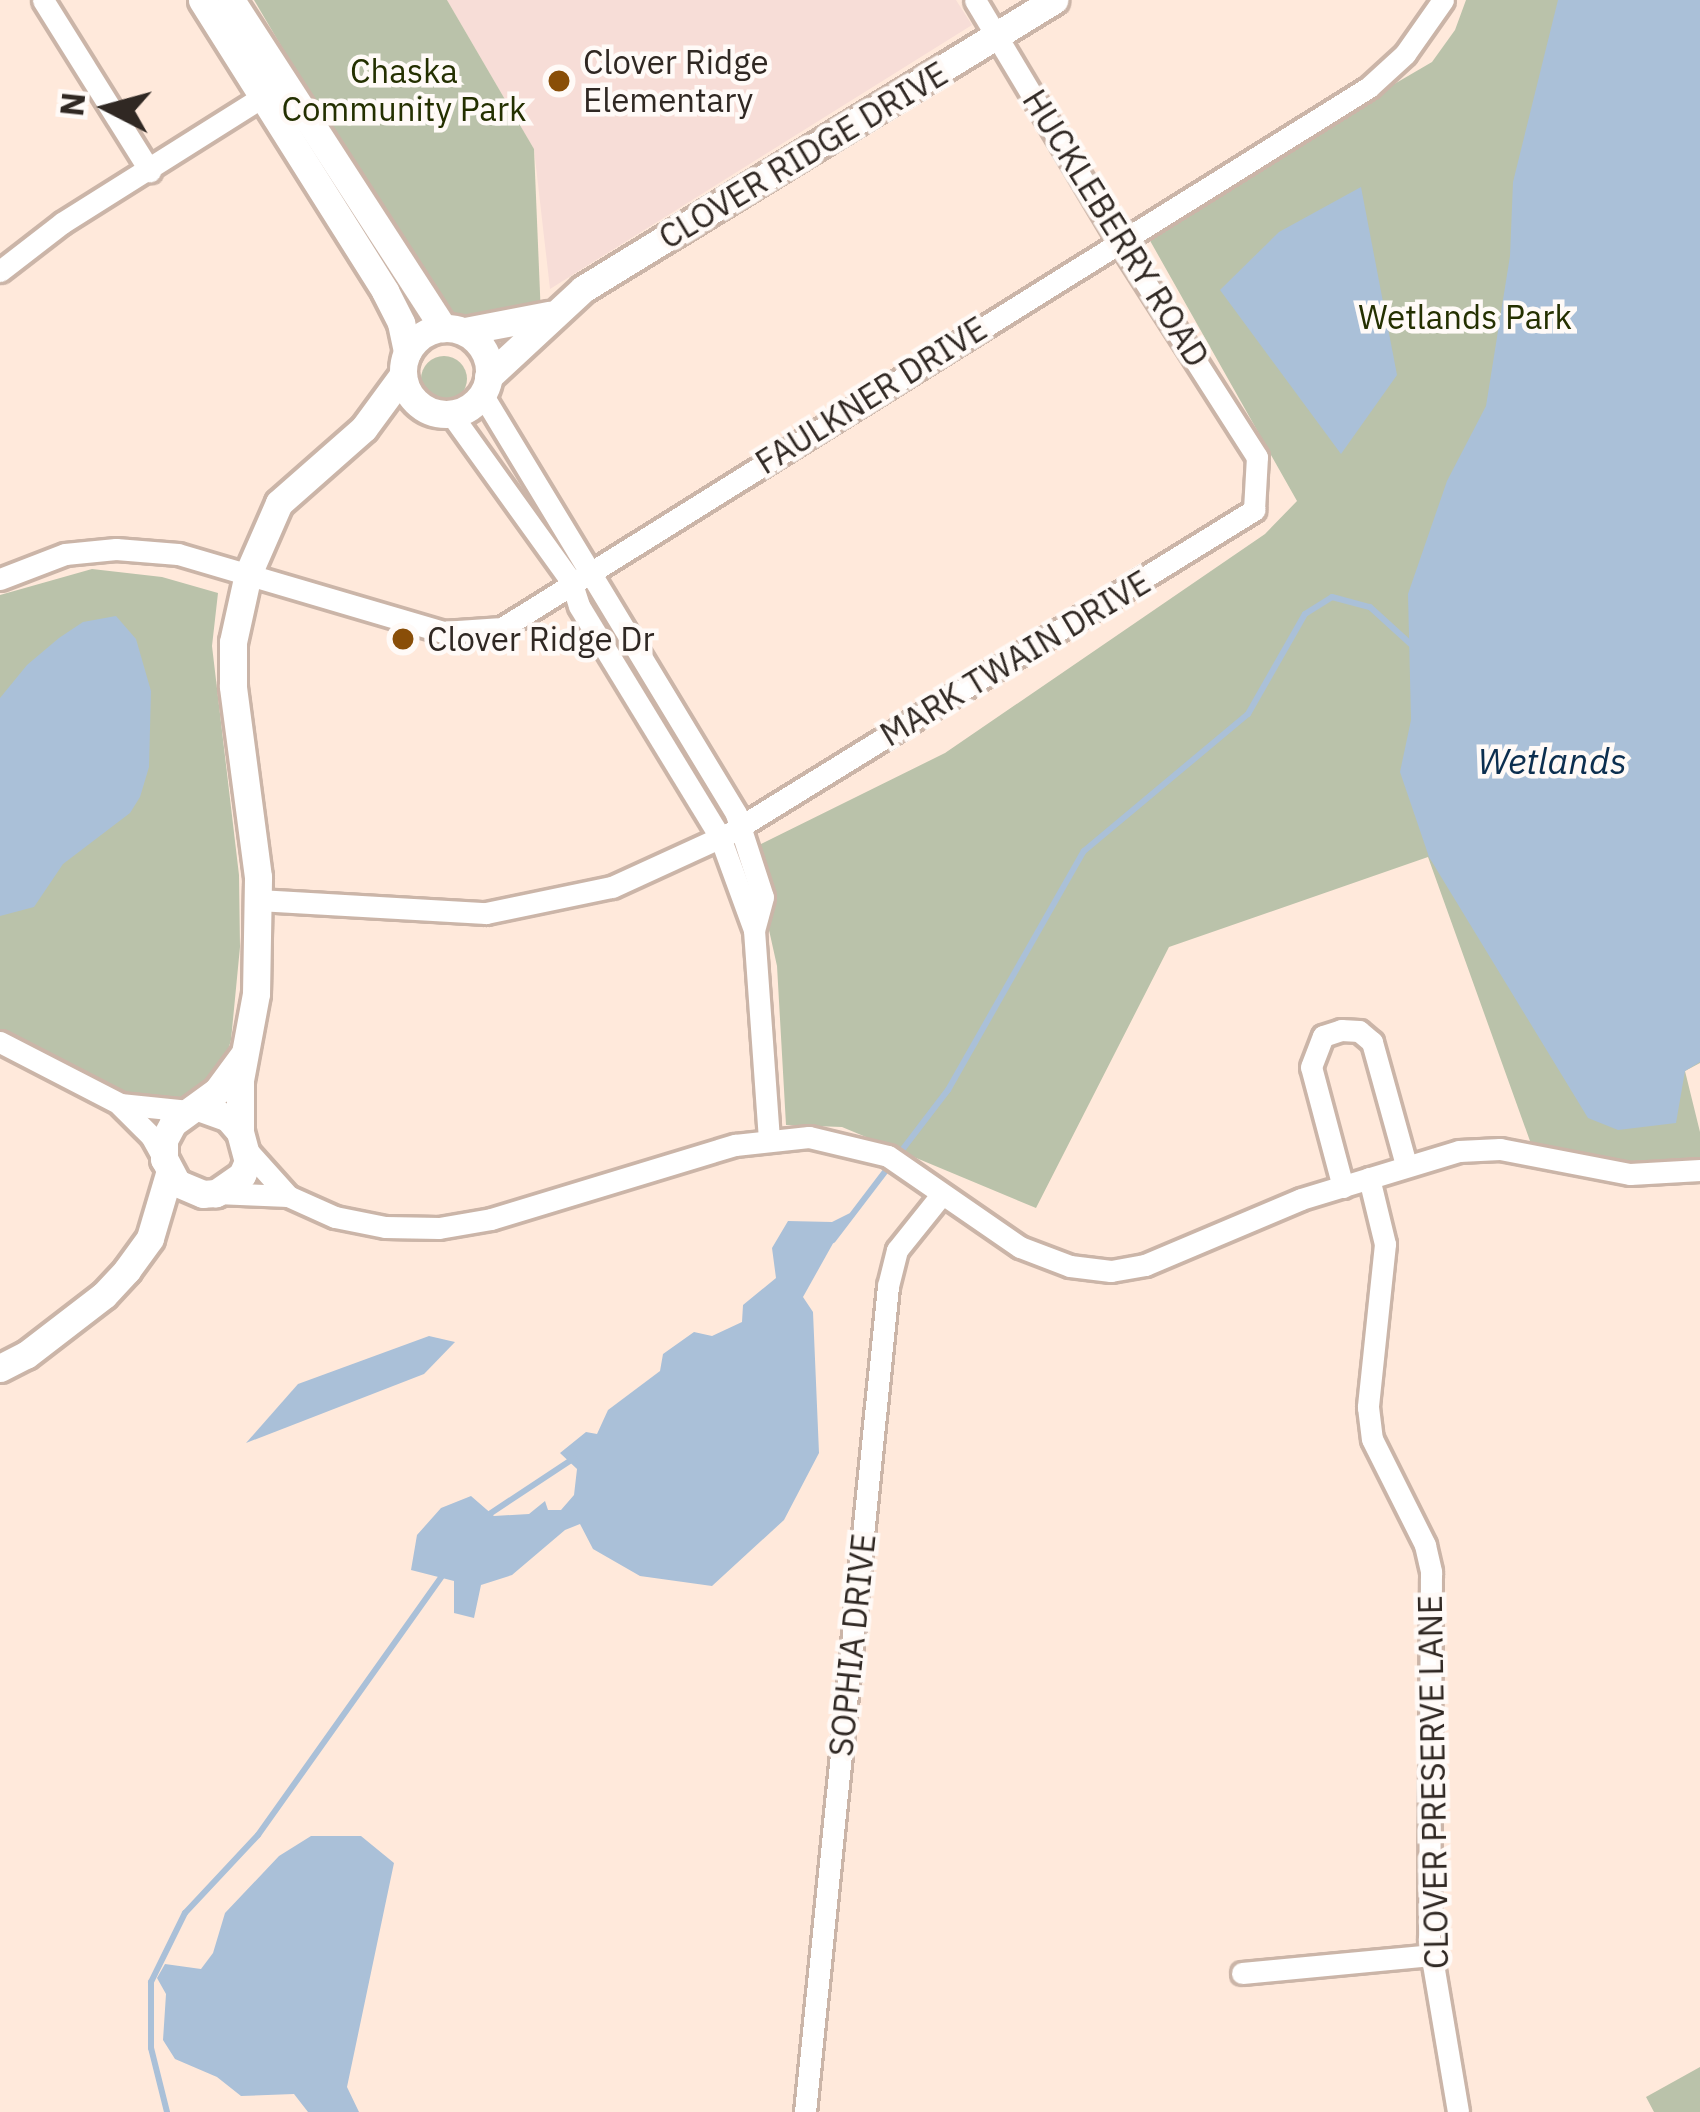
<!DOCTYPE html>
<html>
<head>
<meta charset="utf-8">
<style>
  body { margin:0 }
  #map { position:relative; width:1700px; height:2112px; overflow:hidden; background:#ffe9db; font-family:"IBM Plex Sans",sans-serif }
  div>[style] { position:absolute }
  .education>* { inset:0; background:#f7ddd7 }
  .green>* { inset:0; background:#bac2aa }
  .round { border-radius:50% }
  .water>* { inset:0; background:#aac0d8 }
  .stream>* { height:6px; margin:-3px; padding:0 3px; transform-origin:3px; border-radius:3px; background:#aac0d8 }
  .roads { filter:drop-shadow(3px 0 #cbb5a8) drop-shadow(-3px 0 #cbb5a8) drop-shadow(0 3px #cbb5a8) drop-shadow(0 -3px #cbb5a8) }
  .minor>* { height:21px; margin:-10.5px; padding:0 10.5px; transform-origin:10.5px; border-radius:10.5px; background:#fff }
  .tertiary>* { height:27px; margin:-13.5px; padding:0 13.5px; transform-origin:13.5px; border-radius:13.5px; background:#fff }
  .tertiary>.ring { margin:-13.5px; padding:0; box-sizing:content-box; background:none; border:27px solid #fff; border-radius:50% }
  .dots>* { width:33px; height:33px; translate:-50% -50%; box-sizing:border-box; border:6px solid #fffaf7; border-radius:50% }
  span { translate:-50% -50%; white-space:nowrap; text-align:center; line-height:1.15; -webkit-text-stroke:9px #fffaf7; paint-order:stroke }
  .poi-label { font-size:33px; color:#302823 }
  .left { translate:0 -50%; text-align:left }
  .park-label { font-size:33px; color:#243000 }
  .street-label { font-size:33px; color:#302823 }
  .water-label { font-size:36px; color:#0b2e4f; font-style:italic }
  .north { position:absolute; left:48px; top:48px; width:120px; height:120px; -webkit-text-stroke:9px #fffaf7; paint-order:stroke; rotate:276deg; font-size:33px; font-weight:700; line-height:48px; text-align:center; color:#302823 }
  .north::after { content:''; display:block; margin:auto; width:42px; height:54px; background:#302823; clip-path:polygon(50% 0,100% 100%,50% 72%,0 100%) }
</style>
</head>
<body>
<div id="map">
  <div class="education">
    <i style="clip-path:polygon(447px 0,956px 0,972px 25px,550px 289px,534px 149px)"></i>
  </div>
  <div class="green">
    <i style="clip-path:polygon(254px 0,447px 0,534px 149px,541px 317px,441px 317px)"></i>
    <i style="clip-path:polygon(1466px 0,1700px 0,1700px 1063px,1685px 1071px,1700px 1132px,1700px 1168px,1535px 1155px,1428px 857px,1169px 947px,1036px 1208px,842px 1127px,786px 1125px,777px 966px,751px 849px,945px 753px,1265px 534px,1297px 501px,1144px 230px,1432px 62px,1455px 30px)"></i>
    <i class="round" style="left:421px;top:356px;width:46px;height:46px"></i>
    <i style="clip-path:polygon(92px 569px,162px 577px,218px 593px,212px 646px,239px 875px,240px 947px,231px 1040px,221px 1074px,194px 1105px,123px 1099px,0 1034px,0 595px)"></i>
    <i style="clip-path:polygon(1700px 2067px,1700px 2112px,1654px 2112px,1646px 2097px)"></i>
  </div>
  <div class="water">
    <i style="clip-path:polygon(1558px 0,1700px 0,1700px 1062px,1685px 1071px,1676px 1123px,1618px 1130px,1588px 1118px,1429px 857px,1400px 772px,1411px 720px,1408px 594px,1447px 481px,1486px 406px,1510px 256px,1513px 182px)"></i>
    <i style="clip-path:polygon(1361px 187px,1397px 375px,1341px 454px,1220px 290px,1279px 232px)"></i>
    <i style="clip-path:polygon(116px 616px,136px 639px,151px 691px,149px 767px,140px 797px,130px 813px,63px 864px,34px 907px,0 916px,0 698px,27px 665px,59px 638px,83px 622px)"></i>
    <i style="clip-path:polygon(850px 1213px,803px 1297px,813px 1312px,819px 1453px,784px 1520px,712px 1586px,640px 1576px,593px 1549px,580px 1524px,565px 1530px,512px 1575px,481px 1585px,474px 1618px,454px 1613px,454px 1581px,411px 1570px,417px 1535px,441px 1508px,471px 1496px,494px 1516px,529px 1514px,545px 1501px,548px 1510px,561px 1510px,574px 1495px,577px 1469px,560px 1453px,586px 1432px,597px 1434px,608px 1410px,660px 1371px,663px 1354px,694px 1332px,712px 1336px,742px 1322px,743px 1305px,776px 1278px,772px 1248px,788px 1221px,832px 1222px)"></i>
    <i style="clip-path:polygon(429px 1336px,455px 1342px,424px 1374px,246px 1443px,298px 1384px)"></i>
    <i style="clip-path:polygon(311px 1836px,361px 1836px,394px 1863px,347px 2087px,359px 2112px,308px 2112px,294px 2094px,241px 2096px,217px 2077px,175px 2059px,163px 2040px,166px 1994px,157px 1978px,165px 1964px,201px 1969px,213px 1953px,225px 1913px,279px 1856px)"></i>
  </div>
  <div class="stream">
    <i style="left:899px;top:1154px;width:81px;rotate:-52.6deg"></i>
    <i style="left:948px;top:1090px;width:275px;rotate:-60.4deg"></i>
    <i style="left:1084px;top:851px;width:214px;rotate:-39.9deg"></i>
    <i style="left:1248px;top:714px;width:115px;rotate:-60.3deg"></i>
    <i style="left:1305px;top:614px;width:32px;rotate:-32deg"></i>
    <i style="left:1332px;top:597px;width:39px;rotate:15deg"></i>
    <i style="left:1370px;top:607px;width:59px;rotate:42.3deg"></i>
    <i style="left:833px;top:1240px;width:96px;rotate:-52.7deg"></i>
    <i style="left:485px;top:1517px;width:107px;rotate:-33.5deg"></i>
    <i style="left:167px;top:2112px;width:66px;rotate:-104deg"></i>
    <i style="left:151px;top:2048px;width:66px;rotate:-90deg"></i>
    <i style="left:151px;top:1982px;width:77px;rotate:-63.8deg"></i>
    <i style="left:185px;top:1913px;width:107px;rotate:-46.9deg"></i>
    <i style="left:258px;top:1835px;width:318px;rotate:-54.6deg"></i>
  </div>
  <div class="roads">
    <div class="minor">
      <i style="left:43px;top:0;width:202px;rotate:58deg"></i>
      <i style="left:0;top:271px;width:78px;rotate:-37.7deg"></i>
      <i style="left:62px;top:223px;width:249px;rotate:-32.2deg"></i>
      <i style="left:482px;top:394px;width:491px;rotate:58.8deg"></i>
      <i style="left:736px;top:814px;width:87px;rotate:72deg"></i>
      <i style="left:763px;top:897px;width:34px;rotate:105deg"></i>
      <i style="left:451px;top:414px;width:206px;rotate:54.3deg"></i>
      <i style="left:571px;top:581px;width:26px;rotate:72deg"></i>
      <i style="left:579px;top:606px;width:271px;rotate:58.6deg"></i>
      <i style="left:720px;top:837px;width:99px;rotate:69.9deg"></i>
      <i style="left:754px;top:930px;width:209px;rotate:85.9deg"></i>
      <i style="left:0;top:579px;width:70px;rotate:-21deg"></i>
      <i style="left:65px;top:554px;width:51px;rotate:-5.6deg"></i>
      <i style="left:116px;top:549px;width:62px;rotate:4.6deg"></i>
      <i style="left:178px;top:554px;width:276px;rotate:16.4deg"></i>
      <i style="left:443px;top:632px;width:59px;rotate:-3.9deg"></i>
      <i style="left:502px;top:628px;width:1022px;rotate:-31.96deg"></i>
      <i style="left:1369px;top:87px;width:49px;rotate:-42.5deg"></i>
      <i style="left:1405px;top:54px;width:66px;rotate:-54.9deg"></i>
      <i style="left:258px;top:900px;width:228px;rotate:3.3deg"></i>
      <i style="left:486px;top:913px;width:129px;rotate:-11.7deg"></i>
      <i style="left:612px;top:887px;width:130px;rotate:-24.6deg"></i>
      <i style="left:730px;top:833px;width:616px;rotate:-31.65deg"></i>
      <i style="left:1254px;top:510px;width:53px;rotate:-86.8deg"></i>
      <i style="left:1257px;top:457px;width:253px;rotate:-122.6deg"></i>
      <i style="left:1121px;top:244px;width:284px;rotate:-120.9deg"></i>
      <i style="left:0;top:1042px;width:135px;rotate:27.3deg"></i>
      <i style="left:120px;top:1104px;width:69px;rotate:5.8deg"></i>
      <i style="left:120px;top:1105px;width:44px;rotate:45deg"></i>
      <i style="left:151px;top:1136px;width:26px;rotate:61deg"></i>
      <i style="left:245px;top:1148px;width:64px;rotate:48.1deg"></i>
      <i style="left:1369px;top:1178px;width:68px;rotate:76.4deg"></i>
      <i style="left:1385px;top:1244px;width:164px;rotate:96deg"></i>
      <i style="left:1368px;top:1407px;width:32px;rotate:83deg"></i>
      <i style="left:1372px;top:1439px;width:119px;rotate:63.4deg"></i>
      <i style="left:1425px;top:1545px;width:28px;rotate:77deg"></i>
      <i style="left:1431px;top:1572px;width:368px;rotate:90.3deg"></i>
      <i style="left:1429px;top:1940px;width:174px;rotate:80.4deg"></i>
      <i style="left:1343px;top:1187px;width:124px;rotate:-104.9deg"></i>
      <i style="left:1311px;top:1067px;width:33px;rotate:-69deg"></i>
      <i style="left:1323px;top:1036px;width:19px;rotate:-18deg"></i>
      <i style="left:1341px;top:1030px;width:18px;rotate:3deg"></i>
      <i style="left:1359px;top:1031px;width:17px;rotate:40deg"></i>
      <i style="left:1372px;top:1042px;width:128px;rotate:74.5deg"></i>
      <i style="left:216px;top:1193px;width:72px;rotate:2.4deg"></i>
      <i style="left:288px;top:1196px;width:51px;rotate:24.1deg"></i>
      <i style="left:335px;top:1217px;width:51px;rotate:11.3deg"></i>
      <i style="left:385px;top:1227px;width:54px;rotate:1.1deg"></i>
      <i style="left:439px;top:1228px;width:53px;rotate:-9.8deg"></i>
      <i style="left:491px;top:1219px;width:255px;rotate:-16.9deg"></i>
      <i style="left:735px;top:1145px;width:74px;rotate:-6.2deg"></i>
      <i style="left:809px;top:1137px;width:81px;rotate:13.5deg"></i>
      <i style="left:888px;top:1156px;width:160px;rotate:34.6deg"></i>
      <i style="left:1020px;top:1247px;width:53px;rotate:20.8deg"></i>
      <i style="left:1070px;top:1266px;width:41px;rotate:7deg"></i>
      <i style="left:1111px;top:1271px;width:35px;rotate:-10deg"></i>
      <i style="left:1145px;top:1265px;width:169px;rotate:-22.9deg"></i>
      <i style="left:1301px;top:1199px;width:165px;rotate:-16.9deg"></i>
      <i style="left:1459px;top:1151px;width:41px;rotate:-2.8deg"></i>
      <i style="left:1500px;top:1149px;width:132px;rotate:10.9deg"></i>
      <i style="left:1630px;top:1174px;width:70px;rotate:-3.3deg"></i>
      <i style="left:1242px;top:1973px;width:190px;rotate:-5.4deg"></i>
      <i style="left:805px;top:2112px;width:830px;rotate:-84.26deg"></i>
      <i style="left:888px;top:1286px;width:37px;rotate:-76deg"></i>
      <i style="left:897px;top:1250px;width:70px;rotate:-51.3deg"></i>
    </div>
    <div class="tertiary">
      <i style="left:202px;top:0;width:344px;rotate:57.8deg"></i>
      <i style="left:385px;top:291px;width:36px;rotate:63deg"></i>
      <i style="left:401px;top:323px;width:30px;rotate:78deg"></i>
      <i style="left:231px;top:0;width:391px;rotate:57.1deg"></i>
      <i class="ring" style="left:403px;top:328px;width:59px;height:59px"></i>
      <i style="left:465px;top:331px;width:86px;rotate:-10.8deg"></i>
      <i style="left:488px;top:377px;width:129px;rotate:-42.8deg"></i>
      <i style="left:583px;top:289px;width:553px;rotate:-31.53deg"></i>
      <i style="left:201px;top:1108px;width:29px;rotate:20deg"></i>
      <i style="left:228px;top:1118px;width:18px;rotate:49deg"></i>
      <i style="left:240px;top:1132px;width:30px;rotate:75deg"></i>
      <i style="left:248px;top:1161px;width:15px;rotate:113deg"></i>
      <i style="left:242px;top:1175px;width:32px;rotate:145deg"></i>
      <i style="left:216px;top:1193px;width:13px;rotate:176deg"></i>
      <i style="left:203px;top:1194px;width:28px;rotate:-157deg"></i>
      <i style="left:177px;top:1183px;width:27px;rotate:-118deg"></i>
      <i style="left:164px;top:1159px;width:19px;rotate:-90deg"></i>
      <i style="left:164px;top:1140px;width:19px;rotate:-62deg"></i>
      <i style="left:173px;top:1123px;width:54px;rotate:-36deg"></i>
      <i style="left:217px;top:1091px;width:42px;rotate:-53.7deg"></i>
      <i style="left:240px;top:1132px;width:52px;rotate:-90deg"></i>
      <i style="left:240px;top:1080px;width:87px;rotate:-79.5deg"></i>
      <i style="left:256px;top:994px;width:117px;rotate:-89deg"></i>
      <i style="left:258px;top:877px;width:193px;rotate:-97.5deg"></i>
      <i style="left:233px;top:686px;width:44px;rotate:-90deg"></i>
      <i style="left:233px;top:642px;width:70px;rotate:-77.6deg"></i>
      <i style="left:248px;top:574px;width:77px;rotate:-66.4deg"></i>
      <i style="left:279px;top:503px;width:113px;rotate:-41.4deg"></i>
      <i style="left:364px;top:428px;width:66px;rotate:-53.7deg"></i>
      <i style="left:0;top:1368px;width:29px;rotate:-27deg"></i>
      <i style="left:26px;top:1355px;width:98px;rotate:-37.6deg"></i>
      <i style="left:104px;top:1295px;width:34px;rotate:-47deg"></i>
      <i style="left:127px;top:1270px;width:39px;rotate:-54deg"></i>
      <i style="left:150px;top:1238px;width:67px;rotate:-73.5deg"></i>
    </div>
  </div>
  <div class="dots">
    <i style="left:559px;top:81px;background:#894e08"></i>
    <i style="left:403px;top:639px;background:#894e08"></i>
  </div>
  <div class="poi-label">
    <span class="left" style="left:583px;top:81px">Clover Ridge<br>Elementary</span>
    <span class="left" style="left:427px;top:639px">Clover Ridge Dr</span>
  </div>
  <div class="park-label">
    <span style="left:404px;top:90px">Chaska<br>Community Park</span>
    <span style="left:1465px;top:317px">Wetlands Park</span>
  </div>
  <div class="street-label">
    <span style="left:803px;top:155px;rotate:-31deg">CLOVER RIDGE DRIVE</span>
    <span style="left:1116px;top:228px;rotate:58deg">HUCKLEBERRY ROAD</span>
    <span style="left:871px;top:395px;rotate:-32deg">FAULKNER DRIVE</span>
    <span style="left:1015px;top:658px;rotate:-31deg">MARK TWAIN DRIVE</span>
    <span style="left:852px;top:1645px;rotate:-84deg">SOPHIA DRIVE</span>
    <span style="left:1433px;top:1782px;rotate:-91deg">CLOVER PRESERVE LANE</span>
  </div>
  <div class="water-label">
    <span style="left:1552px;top:761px">Wetlands</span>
  </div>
  <div class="north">N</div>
</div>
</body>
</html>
